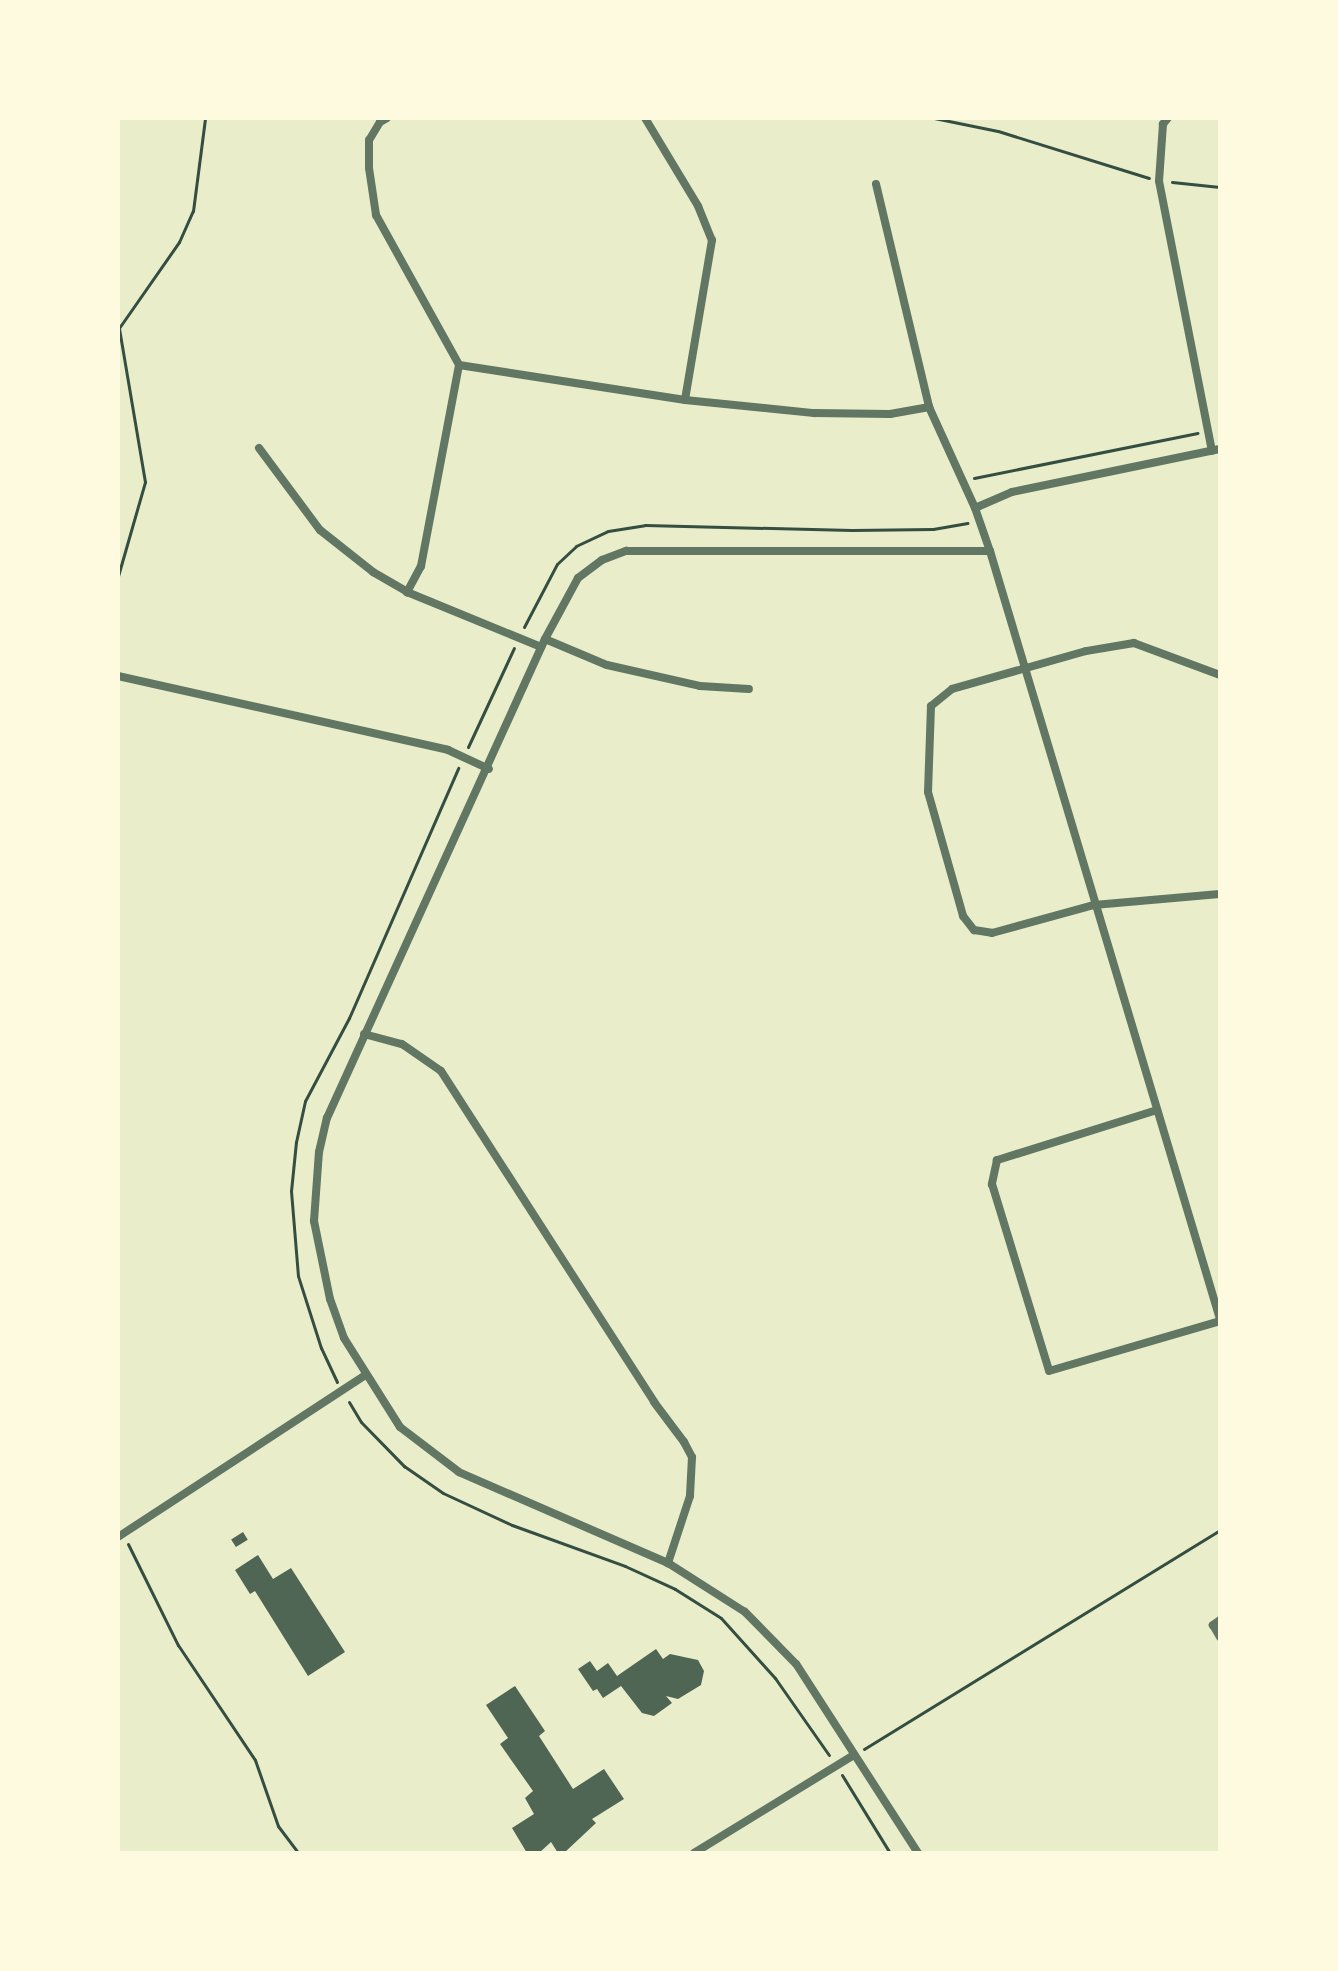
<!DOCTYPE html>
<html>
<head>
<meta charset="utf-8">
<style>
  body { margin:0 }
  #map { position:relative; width:1338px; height:1971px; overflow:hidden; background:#e9edc9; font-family:Arial,sans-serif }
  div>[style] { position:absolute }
  .building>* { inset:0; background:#4f6655; transform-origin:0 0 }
  .path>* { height:3px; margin:-1.5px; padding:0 1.5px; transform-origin:1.5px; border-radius:1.5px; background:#344e41 }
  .minor>* { height:8px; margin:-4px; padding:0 4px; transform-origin:4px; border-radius:4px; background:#617663 }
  span { translate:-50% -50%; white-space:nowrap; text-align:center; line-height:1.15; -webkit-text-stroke:6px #fefae0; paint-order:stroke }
  .frame { position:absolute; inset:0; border:120px solid #fefae0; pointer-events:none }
</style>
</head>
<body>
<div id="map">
  <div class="building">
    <i style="left:243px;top:1532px;width:9px;height:14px;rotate:58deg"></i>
    <i style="clip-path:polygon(258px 1555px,273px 1579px,291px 1568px,345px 1652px,308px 1676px,255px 1591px,250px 1594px,235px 1570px)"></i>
    <i style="clip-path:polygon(656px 1649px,663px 1659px,670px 1654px,698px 1660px,704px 1671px,701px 1685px,678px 1699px,666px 1696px,672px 1703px,654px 1716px,642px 1713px,621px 1686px,603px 1698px,597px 1689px,593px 1691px,578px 1669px,590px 1661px,597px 1671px,608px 1663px,617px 1676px)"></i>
    <i style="clip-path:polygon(515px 1686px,545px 1731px,539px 1736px,573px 1789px,604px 1769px,624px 1799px,592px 1819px,596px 1823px,564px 1853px,558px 1853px,551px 1842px,539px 1853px,527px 1853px,512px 1828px,534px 1814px,525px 1798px,533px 1791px,500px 1744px,508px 1738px,486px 1705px)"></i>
  </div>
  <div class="path">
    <i style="left:934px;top:118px;width:65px;rotate:11.5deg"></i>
    <i style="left:998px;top:131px;width:158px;rotate:17.3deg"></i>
    <i style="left:1172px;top:182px;width:48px;rotate:5.9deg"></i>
    <i style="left:974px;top:478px;width:228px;rotate:-11.4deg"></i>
    <i style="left:118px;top:576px;width:98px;rotate:-74deg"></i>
    <i style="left:145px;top:482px;width:156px;rotate:-99.6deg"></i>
    <i style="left:119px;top:328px;width:105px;rotate:-55.1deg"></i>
    <i style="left:179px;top:242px;width:34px;rotate:-66deg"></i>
    <i style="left:193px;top:211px;width:94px;rotate:-82.6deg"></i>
    <i style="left:524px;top:627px;width:71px;rotate:-62.4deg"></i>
    <i style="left:557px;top:564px;width:26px;rotate:-43deg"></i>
    <i style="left:576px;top:546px;width:35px;rotate:-25deg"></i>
    <i style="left:608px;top:531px;width:37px;rotate:-9deg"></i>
    <i style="left:645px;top:525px;width:207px;rotate:1.4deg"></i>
    <i style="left:852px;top:530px;width:81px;rotate:-0.7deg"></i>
    <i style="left:933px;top:529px;width:35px;rotate:-10deg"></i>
    <i style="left:468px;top:747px;width:109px;rotate:-65.1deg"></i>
    <i style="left:337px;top:1382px;width:38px;rotate:-115deg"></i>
    <i style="left:321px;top:1348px;width:76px;rotate:-107.7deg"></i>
    <i style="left:298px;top:1276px;width:85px;rotate:-94.7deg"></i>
    <i style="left:291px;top:1191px;width:49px;rotate:-84.2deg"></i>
    <i style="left:296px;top:1142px;width:42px;rotate:-77.6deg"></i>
    <i style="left:305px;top:1101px;width:94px;rotate:-62.1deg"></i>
    <i style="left:349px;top:1018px;width:273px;rotate:-66.4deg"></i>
    <i style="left:349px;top:1402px;width:23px;rotate:59deg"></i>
    <i style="left:361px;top:1422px;width:62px;rotate:45.7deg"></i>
    <i style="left:404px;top:1466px;width:47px;rotate:34.7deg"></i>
    <i style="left:443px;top:1493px;width:76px;rotate:24.9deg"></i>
    <i style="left:512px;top:1525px;width:120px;rotate:19.9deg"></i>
    <i style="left:625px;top:1566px;width:55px;rotate:24.7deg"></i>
    <i style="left:675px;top:1589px;width:54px;rotate:32.2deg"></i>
    <i style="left:721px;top:1618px;width:81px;rotate:48deg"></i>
    <i style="left:775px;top:1678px;width:94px;rotate:55deg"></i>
    <i style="left:128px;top:1544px;width:113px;rotate:63.7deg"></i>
    <i style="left:178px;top:1645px;width:138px;rotate:56.2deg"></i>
    <i style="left:255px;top:1760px;width:70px;rotate:70.8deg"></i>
    <i style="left:278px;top:1826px;width:34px;rotate:53deg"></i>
    <i style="left:864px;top:1749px;width:418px;rotate:-31.6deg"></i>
    <i style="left:842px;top:1775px;width:92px;rotate:58.4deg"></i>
  </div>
  <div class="minor">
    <i style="left:387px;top:118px;width:8px;rotate:150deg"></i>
    <i style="left:380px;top:122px;width:21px;rotate:121deg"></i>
    <i style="left:369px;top:140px;width:28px;rotate:90deg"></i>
    <i style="left:369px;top:168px;width:48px;rotate:81.5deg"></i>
    <i style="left:376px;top:215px;width:171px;rotate:61deg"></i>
    <i style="left:459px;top:365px;width:205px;rotate:100.7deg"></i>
    <i style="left:421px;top:566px;width:30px;rotate:118deg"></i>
    <i style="left:645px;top:118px;width:103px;rotate:58.9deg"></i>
    <i style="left:698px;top:206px;width:37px;rotate:68deg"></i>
    <i style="left:712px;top:240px;width:162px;rotate:99.6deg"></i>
    <i style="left:1168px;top:118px;width:8px;rotate:130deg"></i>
    <i style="left:1163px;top:124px;width:57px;rotate:94deg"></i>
    <i style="left:1159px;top:181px;width:275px;rotate:78.9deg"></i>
    <i style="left:876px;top:184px;width:229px;rotate:76.6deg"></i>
    <i style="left:929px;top:407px;width:111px;rotate:65.5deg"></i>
    <i style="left:975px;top:508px;width:46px;rotate:70.8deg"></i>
    <i style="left:990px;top:551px;width:802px;rotate:73.33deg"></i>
    <i style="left:459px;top:365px;width:229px;rotate:8.8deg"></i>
    <i style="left:685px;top:400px;width:130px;rotate:5.8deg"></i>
    <i style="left:814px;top:413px;width:76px;rotate:0.8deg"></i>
    <i style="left:890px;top:414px;width:40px;rotate:-10deg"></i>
    <i style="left:259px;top:448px;width:102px;rotate:53.4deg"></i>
    <i style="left:320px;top:530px;width:68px;rotate:38.4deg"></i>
    <i style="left:373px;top:572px;width:39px;rotate:30deg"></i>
    <i style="left:407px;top:592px;width:145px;rotate:22.3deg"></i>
    <i style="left:975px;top:508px;width:40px;rotate:-23.4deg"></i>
    <i style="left:1012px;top:492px;width:212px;rotate:-11.7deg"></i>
    <i style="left:545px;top:639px;width:67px;rotate:22.8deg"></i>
    <i style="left:607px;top:665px;width:95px;rotate:12.7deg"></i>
    <i style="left:700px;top:686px;width:49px;rotate:3.5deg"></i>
    <i style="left:1220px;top:675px;width:92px;rotate:-159.6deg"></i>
    <i style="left:1134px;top:643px;width:49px;rotate:170.5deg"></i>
    <i style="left:1086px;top:651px;width:139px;rotate:164.2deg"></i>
    <i style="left:952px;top:689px;width:27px;rotate:141deg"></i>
    <i style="left:931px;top:706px;width:86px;rotate:92deg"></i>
    <i style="left:928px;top:792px;width:129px;rotate:74.2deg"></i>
    <i style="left:963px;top:916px;width:18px;rotate:52deg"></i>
    <i style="left:974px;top:930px;width:18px;rotate:9deg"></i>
    <i style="left:992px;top:933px;width:106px;rotate:-15.4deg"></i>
    <i style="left:1094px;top:905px;width:126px;rotate:-5deg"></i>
    <i style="left:118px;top:676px;width:338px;rotate:12.6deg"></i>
    <i style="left:448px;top:750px;width:45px;rotate:24.9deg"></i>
    <i style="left:364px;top:1034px;width:39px;rotate:15deg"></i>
    <i style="left:402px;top:1044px;width:47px;rotate:34.7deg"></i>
    <i style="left:441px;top:1071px;width:394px;rotate:57.2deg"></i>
    <i style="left:654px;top:1402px;width:50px;rotate:53.1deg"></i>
    <i style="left:684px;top:1442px;width:17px;rotate:62deg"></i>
    <i style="left:692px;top:1457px;width:39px;rotate:93deg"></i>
    <i style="left:690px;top:1496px;width:71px;rotate:108.2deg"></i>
    <i style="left:1157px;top:1110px;width:168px;rotate:162.6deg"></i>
    <i style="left:997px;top:1160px;width:25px;rotate:102deg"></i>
    <i style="left:992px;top:1184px;width:195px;rotate:73deg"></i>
    <i style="left:1049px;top:1371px;width:178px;rotate:-16.3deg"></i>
    <i style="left:118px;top:1537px;width:296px;rotate:-33.2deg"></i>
    <i style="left:1220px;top:1620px;width:9px;rotate:144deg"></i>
    <i style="left:1213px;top:1625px;width:14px;rotate:60deg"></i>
    <i style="left:694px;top:1853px;width:188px;rotate:-31.5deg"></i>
    <i style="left:918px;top:1853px;width:225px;rotate:-122.8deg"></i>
    <i style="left:796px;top:1664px;width:73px;rotate:-134.4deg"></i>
    <i style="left:745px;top:1612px;width:91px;rotate:-147.5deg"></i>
    <i style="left:668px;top:1563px;width:228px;rotate:-156.5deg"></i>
    <i style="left:459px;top:1472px;width:74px;rotate:-142.7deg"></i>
    <i style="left:400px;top:1427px;width:105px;rotate:-122.2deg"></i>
    <i style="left:344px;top:1338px;width:41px;rotate:-109.7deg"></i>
    <i style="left:330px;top:1299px;width:80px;rotate:-101.6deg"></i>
    <i style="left:314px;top:1221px;width:69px;rotate:-85.9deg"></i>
    <i style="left:319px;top:1152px;width:35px;rotate:-77deg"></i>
    <i style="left:327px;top:1118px;width:526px;rotate:-65.53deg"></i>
    <i style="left:545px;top:639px;width:69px;rotate:-61.6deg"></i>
    <i style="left:578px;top:578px;width:30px;rotate:-37deg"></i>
    <i style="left:602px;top:560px;width:26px;rotate:-21deg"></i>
    <i style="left:626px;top:551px;width:364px"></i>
  </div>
  <div class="frame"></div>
</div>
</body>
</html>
